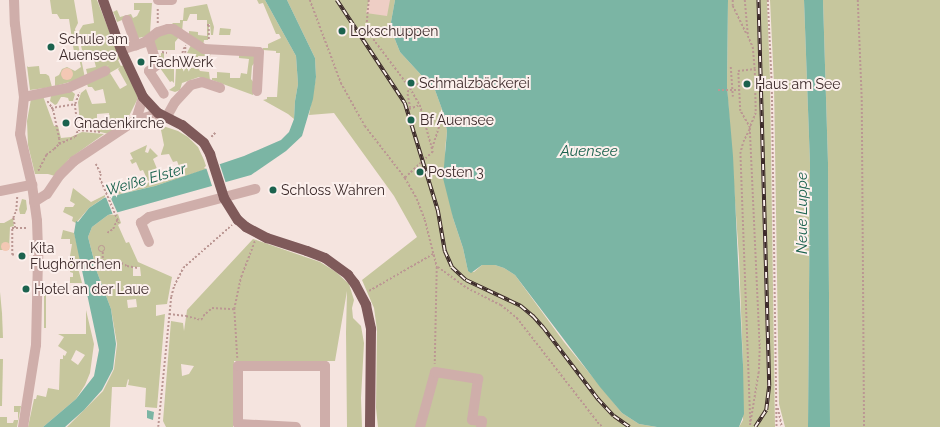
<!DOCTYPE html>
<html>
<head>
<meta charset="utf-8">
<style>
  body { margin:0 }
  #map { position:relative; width:940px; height:427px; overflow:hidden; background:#f5e4df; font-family:Raleway,sans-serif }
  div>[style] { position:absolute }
  .green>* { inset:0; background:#c6c69d; transform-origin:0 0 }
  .sand>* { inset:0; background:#f3c8b4 }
  .round { border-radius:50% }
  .plaza>* { inset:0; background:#eecec5 }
  .water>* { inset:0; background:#7bb5a4 }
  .pier>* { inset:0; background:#f5e4df; transform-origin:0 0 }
  .path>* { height:1.5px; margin-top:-0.75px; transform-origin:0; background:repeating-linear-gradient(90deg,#bb9793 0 2px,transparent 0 4px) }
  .path>.ring { margin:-0.75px; padding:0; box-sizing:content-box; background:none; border:1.5px solid #bb9793; border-radius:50% }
  .minor>* { height:10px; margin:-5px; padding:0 5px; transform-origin:5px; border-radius:5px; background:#cfaeaa }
  .major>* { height:10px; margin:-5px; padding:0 5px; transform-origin:5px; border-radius:5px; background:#7f5a5a }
  .rail>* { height:3.5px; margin-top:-1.75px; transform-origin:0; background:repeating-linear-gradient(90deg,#fcf0ed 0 6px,#3c2a2a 0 12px); box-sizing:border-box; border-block:1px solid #3c2a2a }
  .dots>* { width:11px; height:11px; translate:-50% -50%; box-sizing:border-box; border:2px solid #fcf0ed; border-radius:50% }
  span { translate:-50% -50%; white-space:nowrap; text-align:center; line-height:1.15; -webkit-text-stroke:4px #fcf0ed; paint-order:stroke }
  .poi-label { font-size:14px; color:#3c2a2a }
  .left { translate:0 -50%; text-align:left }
  .water-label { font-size:15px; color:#1b624e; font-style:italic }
</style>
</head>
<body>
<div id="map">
  <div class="green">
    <i style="clip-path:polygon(50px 0,74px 0,78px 23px,75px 29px,85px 78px,55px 86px,55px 77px,59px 75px,62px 69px,67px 67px,75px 71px,81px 67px,78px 54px,74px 52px,69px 19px,60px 19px,57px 14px,52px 14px)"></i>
    <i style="clip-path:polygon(91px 0,97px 0,120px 59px,118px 60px,121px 66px,124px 65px,138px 98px,128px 118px,109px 134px,96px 131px,110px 124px,109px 113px,97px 114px,97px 122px,108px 121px,94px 129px,84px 127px,80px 123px,78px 102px,81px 93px,86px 89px,92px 104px,106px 103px,103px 89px,95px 91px,92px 87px,88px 87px,87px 84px,110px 73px,120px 89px,127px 85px,118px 69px,120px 67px,108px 74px,105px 68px,109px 65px,88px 77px,86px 69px,96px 67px,92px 52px,83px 54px,78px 33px,83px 25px,94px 23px)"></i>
    <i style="clip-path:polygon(257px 0,265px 0,296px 56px,298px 84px,295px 101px,294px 119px,288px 114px,263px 100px,267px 99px,267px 97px,277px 97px,280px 53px,276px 53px,276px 51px,263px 50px,263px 48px,268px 48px,268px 44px,281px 38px,279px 34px,276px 34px,263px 3px,259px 4px)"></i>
    <i style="clip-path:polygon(287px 0,395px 0,391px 22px,394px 37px,400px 52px,435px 90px,443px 112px,447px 131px,445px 150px,453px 218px,463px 248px,468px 271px,474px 272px,482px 265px,495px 265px,504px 268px,515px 275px,564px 342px,622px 413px,639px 424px,657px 427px,378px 427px,376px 408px,377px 330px,374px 308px,362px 280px,417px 237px,394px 196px,334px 113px,309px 115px,316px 77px,315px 58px)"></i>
    <i style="clip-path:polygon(728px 0,757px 0,768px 402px,766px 413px,768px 408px,770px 393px,763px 157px,760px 0,767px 0,770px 79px,775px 427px,739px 427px,743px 420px,743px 365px,739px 258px,727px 86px)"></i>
    <i style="clip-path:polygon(770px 0,804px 0,810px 164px,808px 427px,785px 427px,779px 404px,774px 84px)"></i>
    <i style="clip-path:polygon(823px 0,940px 0,940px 427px,830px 427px,828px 163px)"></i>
    <i style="clip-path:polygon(134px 3px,152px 3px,150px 33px,148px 36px,138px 38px,130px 17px,117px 22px,115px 16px,113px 12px,117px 10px,120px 17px,131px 14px,133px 18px,137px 16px,140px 10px,134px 10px)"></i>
    <i style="clip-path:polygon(207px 4px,214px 27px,213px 35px,211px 35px,210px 24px,207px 24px,207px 20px,197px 20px,197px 14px,190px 14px,187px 21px,183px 21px,182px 32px,171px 25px,173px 23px,180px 23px,180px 20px,183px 20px,184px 8px)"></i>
    <i style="clip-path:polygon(207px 26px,209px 26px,208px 40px,204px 40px,203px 46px,189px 36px,189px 31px,198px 32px,198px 35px,207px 36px)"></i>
    <i style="clip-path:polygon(220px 28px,231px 29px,230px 35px,219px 35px)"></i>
    <i style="clip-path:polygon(167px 31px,179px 37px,175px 42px,175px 50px,155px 50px,153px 41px)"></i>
    <i style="clip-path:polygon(191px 45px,211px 52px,210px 56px,198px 56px,197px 66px,200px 71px,209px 72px,210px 80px,199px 77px,182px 83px,180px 90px,175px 92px,169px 90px,175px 86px,176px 68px,193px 68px,194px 54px,187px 53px)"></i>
    <i style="clip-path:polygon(161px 53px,164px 53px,164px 63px,162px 63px,162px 65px,165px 69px,174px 68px,174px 83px,172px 81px,170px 82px,160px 68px,157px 56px,161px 56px)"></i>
    <i style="clip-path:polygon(239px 54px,254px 56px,255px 62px,252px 66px,251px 79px,254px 83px,253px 95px,212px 80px,212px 78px,217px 78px,217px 72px,230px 73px,230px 78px,240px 78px,241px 73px,247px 74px,249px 59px,239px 58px)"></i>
    <i style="clip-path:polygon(27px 66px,28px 67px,39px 66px,40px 74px,46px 74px,49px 76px,52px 87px,30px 90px)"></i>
    <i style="clip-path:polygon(70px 90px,75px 94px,73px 101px,69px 101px,68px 98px,64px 97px,61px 97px,57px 104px,55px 105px,50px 101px,51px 96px)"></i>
    <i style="clip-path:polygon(43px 96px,54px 126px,58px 126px,61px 138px,71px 137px,82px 132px,104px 134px,69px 159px,55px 176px,48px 174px,35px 174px,28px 145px,27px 121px,31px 99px)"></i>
    <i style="clip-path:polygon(160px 125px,178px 131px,188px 137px,198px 147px,204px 160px,206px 166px,204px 168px,207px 169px,155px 186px,111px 196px,110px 193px,146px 182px,155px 184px,153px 180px,148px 181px,143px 170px,140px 171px,136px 162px,132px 164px,130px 160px,133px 159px,130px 153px,147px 145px,145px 152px,148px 153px,150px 148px,158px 156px,153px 159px,160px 176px,166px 174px,169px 180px,178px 177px,179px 166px,177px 161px,173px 162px,169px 154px,161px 155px,161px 154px,164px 145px)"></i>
    <i style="clip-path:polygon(73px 188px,91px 202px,105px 195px,105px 197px,89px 208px,76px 223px,72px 221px,73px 217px,63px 212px,65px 207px,73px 207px,75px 204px,70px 201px)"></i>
    <i style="clip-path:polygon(22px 199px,26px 200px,27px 209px,25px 214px,20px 214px,19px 209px)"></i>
    <i style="clip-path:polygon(evenodd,118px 214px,121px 223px,118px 225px,126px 243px,129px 242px,138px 262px,172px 277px,167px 304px,156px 305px,156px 316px,165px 314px,157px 408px,145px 407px,146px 388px,128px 385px,129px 380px,128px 379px,126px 387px,112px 387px,110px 427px,67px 427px,103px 391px,114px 369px,117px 344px,111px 309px,97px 272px,95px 262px,98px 261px,98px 259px,94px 260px,88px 237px,92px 227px,108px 215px,118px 214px,133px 267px,140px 267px,141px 276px,133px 276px,133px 267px,118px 214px,136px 299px,137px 307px,128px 308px,127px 300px,136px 299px)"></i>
    <i style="clip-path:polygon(13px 218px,14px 226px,10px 227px,9px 250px,0 250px,0 223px,4px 223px)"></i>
    <i style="clip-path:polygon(63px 230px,74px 233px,82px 264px,70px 267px,70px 263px,73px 262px,73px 256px,70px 256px,72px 244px,70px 244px,70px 239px,61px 239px)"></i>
    <i style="clip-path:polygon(evenodd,253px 239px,320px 262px,336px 272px,349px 284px,354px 300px,352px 308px,353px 318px,361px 326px,364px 343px,361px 398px,362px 427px,347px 427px,346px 332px,347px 291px,335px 361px,234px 361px,233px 427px,166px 427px,163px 421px,171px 321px,183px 323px,184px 331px,187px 310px,253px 239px,181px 364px,194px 366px,189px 374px,182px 376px,181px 364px)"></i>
    <i style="clip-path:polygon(78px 268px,82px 283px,70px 283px,70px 277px,73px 277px,73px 273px,70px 272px,70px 270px)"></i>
    <i style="left:44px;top:287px;width:2px;height:41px"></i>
    <i style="clip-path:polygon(0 292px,2px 313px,3px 338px,0 338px)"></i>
    <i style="clip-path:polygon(evenodd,86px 310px,94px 344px,90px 373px,85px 385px,76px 399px,43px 427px,28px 427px,34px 399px,36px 399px,37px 395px,46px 397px,48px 388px,59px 390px,60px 359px,63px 359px,63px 355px,65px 356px,67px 352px,58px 346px,64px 337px,58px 334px,86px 334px,86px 310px,76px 350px,85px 355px,78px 365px,71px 360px,76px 350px)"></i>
    <i style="clip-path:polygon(0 359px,3px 359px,2px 406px,0 406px)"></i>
    <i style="clip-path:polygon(14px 406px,21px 406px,17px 427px,0 427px,0 417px,7px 417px,7px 423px,13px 423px,14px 420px,18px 420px,18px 412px,14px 412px)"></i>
  </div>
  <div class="sand">
    <i class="round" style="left:61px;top:68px;width:12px;height:12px"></i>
    <i class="round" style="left:0.5px;top:241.5px;width:9px;height:9px"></i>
  </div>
  <div class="plaza">
    <i style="clip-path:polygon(369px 0,390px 0,387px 16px,366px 13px)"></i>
  </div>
  <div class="water">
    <i style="clip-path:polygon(265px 0,287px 0,315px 58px,316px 77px,313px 99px,302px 136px,286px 151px,251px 175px,108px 215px,92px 227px,88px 237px,97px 272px,111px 309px,116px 344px,113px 369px,102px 390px,84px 410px,65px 427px,43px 427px,76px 399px,94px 376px,99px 350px,74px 233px,76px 221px,78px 222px,89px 208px,104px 198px,155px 186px,244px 156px,281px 140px,289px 132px,294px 119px,295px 101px,298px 84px,296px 56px)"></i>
    <i style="clip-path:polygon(395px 0,728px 0,727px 86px,733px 156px,743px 365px,744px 414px,739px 427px,657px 427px,639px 424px,622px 413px,600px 387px,515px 275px,504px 268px,495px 265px,482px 265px,471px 273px,468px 271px,463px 248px,453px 218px,443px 178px,447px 131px,443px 112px,435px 90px,400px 52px,394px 37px,391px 22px)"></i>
    <i style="clip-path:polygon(804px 0,823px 0,828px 163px,830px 427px,808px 427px,810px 164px)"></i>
    <i style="clip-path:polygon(147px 410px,154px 412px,153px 420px,147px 418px)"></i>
  </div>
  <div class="pier">
    <i style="left:219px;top:162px;width:23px;height:14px;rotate:72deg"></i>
    <i style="clip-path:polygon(109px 194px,118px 214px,113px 215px,105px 195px)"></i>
  </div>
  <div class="path">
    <i style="left:310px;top:0;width:89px;rotate:69.5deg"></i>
    <i style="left:341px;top:83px;width:49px;rotate:60.8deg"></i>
    <i style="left:365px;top:126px;width:66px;rotate:52.4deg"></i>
    <i style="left:405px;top:178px;width:24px;rotate:60deg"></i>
    <i style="left:417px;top:199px;width:22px;rotate:69deg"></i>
    <i style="left:425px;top:220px;width:49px;rotate:75.7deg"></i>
    <i style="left:437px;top:267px;width:97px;rotate:91.2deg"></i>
    <i style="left:369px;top:0;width:25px;rotate:95deg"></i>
    <i style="left:367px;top:25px;width:12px;rotate:70deg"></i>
    <i style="left:371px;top:36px;width:65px;rotate:53.1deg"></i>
    <i style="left:410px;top:88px;width:20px;rotate:60deg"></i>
    <i style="left:420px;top:105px;width:49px;rotate:74.5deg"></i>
    <i style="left:433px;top:152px;width:38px;rotate:137deg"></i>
    <i style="left:733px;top:0;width:6px;rotate:90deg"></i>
    <i style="left:733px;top:6px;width:32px;rotate:64deg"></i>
    <i style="left:745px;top:0;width:36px;rotate:85deg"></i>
    <i style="left:748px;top:36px;width:12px;rotate:66deg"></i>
    <i style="left:753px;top:47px;width:22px;rotate:85deg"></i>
    <i style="left:755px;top:69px;width:44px;rotate:88.7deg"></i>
    <i style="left:756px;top:113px;width:16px;rotate:112deg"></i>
    <i style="left:750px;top:128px;width:219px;rotate:87.4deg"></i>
    <i style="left:760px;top:347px;width:25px;rotate:92deg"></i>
    <i style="left:759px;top:372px;width:56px;rotate:99.3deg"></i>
    <i style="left:768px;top:0;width:84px;rotate:87.3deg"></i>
    <i style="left:772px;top:84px;width:343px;rotate:89.2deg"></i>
    <i style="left:858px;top:0;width:100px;rotate:87.7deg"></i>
    <i style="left:862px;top:100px;width:327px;rotate:89.6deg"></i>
    <i style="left:158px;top:9px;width:15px;rotate:90deg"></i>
    <i style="left:207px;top:25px;width:2px"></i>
    <i style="left:209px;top:25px;width:16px;rotate:90deg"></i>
    <i style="left:162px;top:52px;width:5px;rotate:11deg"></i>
    <i style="left:182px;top:53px;width:8px;rotate:-67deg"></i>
    <i style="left:185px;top:53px;width:6px;rotate:-90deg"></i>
    <i style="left:731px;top:67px;width:30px;rotate:86deg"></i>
    <i style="left:718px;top:90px;width:21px"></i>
    <i style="left:75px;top:104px;width:12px;rotate:-70deg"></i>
    <i style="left:51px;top:108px;width:24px;rotate:-9deg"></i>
    <i style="left:75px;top:104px;width:26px;rotate:83deg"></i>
    <i style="left:78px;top:130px;width:24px;rotate:5deg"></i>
    <i style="left:410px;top:108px;width:16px;rotate:-101deg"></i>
    <i style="left:407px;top:92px;width:12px;rotate:-42deg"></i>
    <i style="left:416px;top:84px;width:8px;rotate:7deg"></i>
    <i style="left:409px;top:109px;width:12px;rotate:-20deg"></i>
    <i style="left:211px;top:137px;width:6px;rotate:-45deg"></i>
    <i style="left:59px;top:144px;width:17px;rotate:-24deg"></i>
    <i style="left:75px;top:137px;width:8px;rotate:-67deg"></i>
    <i style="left:432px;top:148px;width:26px;rotate:-72deg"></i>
    <i style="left:96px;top:164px;width:11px;rotate:63deg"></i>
    <i style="left:101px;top:174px;width:4px;rotate:104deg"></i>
    <i style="left:100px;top:178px;width:49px;rotate:67.1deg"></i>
    <i style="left:38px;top:171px;width:18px;rotate:-63deg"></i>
    <i style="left:46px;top:155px;width:10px;rotate:-37deg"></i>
    <i style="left:54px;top:149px;width:7px;rotate:-45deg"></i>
    <i style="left:59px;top:144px;width:5px;rotate:-90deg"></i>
    <i style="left:59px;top:139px;width:30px;rotate:-102deg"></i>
    <i style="left:53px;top:110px;width:11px;rotate:-124deg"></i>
    <i style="left:16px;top:228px;width:12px"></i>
    <i style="left:107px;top:233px;width:7px;rotate:-34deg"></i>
    <i style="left:113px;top:229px;width:10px;rotate:-66deg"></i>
    <i class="ring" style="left:99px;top:246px;width:4.5px;height:4.5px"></i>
    <i style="left:103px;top:252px;width:8px;rotate:90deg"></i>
    <i style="left:14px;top:255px;width:2px;rotate:180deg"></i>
    <i style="left:12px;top:255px;width:27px;rotate:-90deg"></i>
    <i style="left:12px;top:228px;width:3px"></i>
    <i style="left:15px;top:228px;width:10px;rotate:-101deg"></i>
    <i style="left:13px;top:218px;width:8px;rotate:-67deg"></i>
    <i style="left:16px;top:211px;width:14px;rotate:-86deg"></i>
    <i style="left:438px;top:267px;width:36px;rotate:36deg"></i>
    <i style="left:467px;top:288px;width:38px;rotate:27deg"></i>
    <i style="left:501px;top:305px;width:21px;rotate:39deg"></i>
    <i style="left:517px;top:318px;width:135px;rotate:52.2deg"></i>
    <i style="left:600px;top:425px;width:4px;rotate:27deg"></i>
    <i style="left:52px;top:268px;width:7px"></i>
    <i style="left:70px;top:268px;width:33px;rotate:-14deg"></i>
    <i style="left:102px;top:260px;width:8px;rotate:14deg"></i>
    <i style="left:110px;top:262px;width:8px;rotate:-7deg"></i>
    <i style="left:118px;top:261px;width:10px;rotate:29deg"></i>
    <i style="left:127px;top:266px;width:11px;rotate:10deg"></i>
    <i style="left:369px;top:291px;width:74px;rotate:-30deg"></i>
    <i style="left:169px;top:314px;width:17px;rotate:7deg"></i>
    <i style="left:186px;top:316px;width:16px;rotate:15deg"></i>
    <i style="left:201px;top:320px;width:4px;rotate:-63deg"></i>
    <i style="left:203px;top:316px;width:12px;rotate:-42deg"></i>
    <i style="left:212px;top:308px;width:22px;rotate:3deg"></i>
    <i style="left:237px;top:358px;width:49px;rotate:-93.5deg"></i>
    <i style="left:234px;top:309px;width:33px;rotate:-78deg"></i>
    <i style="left:241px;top:277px;width:39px;rotate:-69deg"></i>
    <i style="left:778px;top:408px;width:19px;rotate:78deg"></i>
    <i style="left:750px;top:422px;width:268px;rotate:-92.1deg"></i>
    <i style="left:740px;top:154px;width:12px;rotate:-76deg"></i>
    <i style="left:743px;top:142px;width:16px;rotate:-63deg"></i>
    <i style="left:750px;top:128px;width:20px;rotate:-120deg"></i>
    <i style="left:740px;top:111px;width:40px;rotate:-92.9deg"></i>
    <i style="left:738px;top:71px;width:17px;rotate:-7deg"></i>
    <i style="left:158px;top:427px;width:131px;rotate:-84.3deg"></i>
    <i style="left:171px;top:297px;width:11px;rotate:-75deg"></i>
    <i style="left:174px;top:286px;width:20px;rotate:-63deg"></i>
    <i style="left:183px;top:268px;width:65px;rotate:-41.3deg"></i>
  </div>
  <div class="minor">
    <i style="left:14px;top:0;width:24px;rotate:88deg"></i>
    <i style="left:15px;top:24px;width:74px;rotate:83deg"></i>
    <i style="left:24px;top:97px;width:37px;rotate:96deg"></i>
    <i style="left:20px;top:134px;width:52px;rotate:76.8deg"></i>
    <i style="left:32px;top:185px;width:36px;rotate:82deg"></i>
    <i style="left:37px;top:221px;width:37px;rotate:88deg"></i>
    <i style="left:38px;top:258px;width:87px;rotate:91.3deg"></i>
    <i style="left:36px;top:345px;width:83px;rotate:99deg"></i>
    <i style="left:158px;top:0;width:14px"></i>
    <i style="left:127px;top:20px;width:27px;rotate:70deg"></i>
    <i style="left:149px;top:40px;width:26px;rotate:72deg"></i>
    <i style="left:157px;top:65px;width:10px;rotate:143deg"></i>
    <i style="left:149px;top:71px;width:27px;rotate:57deg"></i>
    <i style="left:121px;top:50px;width:25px;rotate:-18deg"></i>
    <i style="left:145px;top:42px;width:16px;rotate:-38deg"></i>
    <i style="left:158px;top:32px;width:10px;rotate:-17deg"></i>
    <i style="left:168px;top:29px;width:5px"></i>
    <i style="left:173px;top:29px;width:37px;rotate:33deg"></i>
    <i style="left:204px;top:49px;width:55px;rotate:3.1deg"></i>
    <i style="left:259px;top:52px;width:39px;rotate:93deg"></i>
    <i style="left:24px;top:97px;width:45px;rotate:-11.6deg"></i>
    <i style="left:68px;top:88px;width:41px;rotate:-24.7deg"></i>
    <i style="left:136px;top:120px;width:24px;rotate:-73deg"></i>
    <i style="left:0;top:191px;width:33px;rotate:-11deg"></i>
    <i style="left:34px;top:202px;width:15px;rotate:-32deg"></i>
    <i style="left:47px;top:194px;width:23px;rotate:-56deg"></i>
    <i style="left:60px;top:175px;width:20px;rotate:-45deg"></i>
    <i style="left:74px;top:161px;width:74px;rotate:-33.5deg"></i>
    <i style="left:136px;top:120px;width:16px;rotate:-15deg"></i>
    <i style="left:151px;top:116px;width:15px;rotate:8deg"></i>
    <i style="left:166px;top:118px;width:18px;rotate:-61deg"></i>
    <i style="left:175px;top:102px;width:23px;rotate:-47deg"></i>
    <i style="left:191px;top:85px;width:11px;rotate:-15deg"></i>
    <i style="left:202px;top:82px;width:19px;rotate:18deg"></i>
    <i style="left:149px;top:242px;width:21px;rotate:-113deg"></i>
    <i style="left:141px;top:223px;width:10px;rotate:-37deg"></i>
    <i style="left:149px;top:217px;width:110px;rotate:-14.8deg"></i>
    <i style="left:296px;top:427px;width:58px;rotate:-177deg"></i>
    <i style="left:238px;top:424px;width:58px;rotate:-90deg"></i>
    <i style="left:238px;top:366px;width:87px"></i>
    <i style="left:325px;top:366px;width:61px;rotate:90deg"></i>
    <i style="left:420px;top:427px;width:57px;rotate:-74.7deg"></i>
    <i style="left:435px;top:372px;width:44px;rotate:9.2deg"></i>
    <i style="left:478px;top:379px;width:41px;rotate:98.3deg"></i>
    <i style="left:472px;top:420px;width:10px;rotate:6deg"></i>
    <i style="left:482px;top:421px;width:6px;rotate:99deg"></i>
  </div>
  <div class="major">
    <i style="left:103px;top:0;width:53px;rotate:70.2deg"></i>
    <i style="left:121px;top:50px;width:52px;rotate:64.9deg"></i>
    <i style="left:143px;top:97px;width:22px;rotate:47deg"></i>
    <i style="left:158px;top:113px;width:27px;rotate:27deg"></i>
    <i style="left:182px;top:125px;width:28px;rotate:39deg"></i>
    <i style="left:204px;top:143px;width:13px;rotate:61deg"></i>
    <i style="left:210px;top:154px;width:46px;rotate:72.3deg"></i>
    <i style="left:224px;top:198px;width:26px;rotate:58deg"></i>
    <i style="left:238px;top:220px;width:11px;rotate:41deg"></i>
    <i style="left:246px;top:227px;width:24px;rotate:28deg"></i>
    <i style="left:267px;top:238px;width:42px;rotate:18deg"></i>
    <i style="left:307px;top:251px;width:19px;rotate:21deg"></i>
    <i style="left:325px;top:258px;width:29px;rotate:36deg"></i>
    <i style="left:348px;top:275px;width:11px;rotate:52deg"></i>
    <i style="left:355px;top:284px;width:24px;rotate:62deg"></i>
    <i style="left:366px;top:305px;width:25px;rotate:78deg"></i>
    <i style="left:371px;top:329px;width:98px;rotate:90.6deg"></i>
  </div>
  <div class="rail">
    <i style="left:337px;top:0;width:123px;rotate:56.6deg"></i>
    <i style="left:405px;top:103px;width:112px;rotate:72.9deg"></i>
    <i style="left:438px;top:210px;width:42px;rotate:80.3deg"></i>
    <i style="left:445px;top:251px;width:17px;rotate:66deg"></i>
    <i style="left:452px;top:267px;width:19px;rotate:43deg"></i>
    <i style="left:466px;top:280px;width:61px;rotate:25.3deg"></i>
    <i style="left:521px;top:306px;width:16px;rotate:40deg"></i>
    <i style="left:533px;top:316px;width:15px;rotate:48deg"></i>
    <i style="left:543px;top:327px;width:91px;rotate:52.6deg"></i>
    <i style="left:598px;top:399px;width:23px;rotate:47deg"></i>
    <i style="left:614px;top:416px;width:19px;rotate:35deg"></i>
    <i style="left:755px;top:427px;width:20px;rotate:-57deg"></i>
    <i style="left:766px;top:410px;width:24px;rotate:-83deg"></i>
    <i style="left:769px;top:386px;width:386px;rotate:-91.6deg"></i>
  </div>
  <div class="dots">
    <i style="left:342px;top:31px;background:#1b624e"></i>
    <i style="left:51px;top:47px;background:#1b624e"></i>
    <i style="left:141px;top:62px;background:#1b624e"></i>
    <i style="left:411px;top:83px;background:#1b624e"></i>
    <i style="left:747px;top:84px;background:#1b624e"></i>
    <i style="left:411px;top:120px;background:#1b624e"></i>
    <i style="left:66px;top:123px;background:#1b624e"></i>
    <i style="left:420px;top:172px;background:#1b624e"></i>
    <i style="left:273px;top:190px;background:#1b624e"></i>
    <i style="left:22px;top:256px;background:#1b624e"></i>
    <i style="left:26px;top:289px;background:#1b624e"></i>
  </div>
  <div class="poi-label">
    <span class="left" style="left:350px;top:31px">Lokschuppen</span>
    <span class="left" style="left:59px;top:47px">Schule am<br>Auensee</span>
    <span class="left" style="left:149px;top:62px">FachWerk</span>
    <span class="left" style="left:419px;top:83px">Schmalzbäckerei</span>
    <span class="left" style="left:755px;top:84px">Haus am See</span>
    <span class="left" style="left:420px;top:120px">Bf Auensee</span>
    <span class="left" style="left:74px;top:123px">Gnadenkirche</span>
    <span class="left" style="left:428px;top:172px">Posten 3</span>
    <span class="left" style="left:281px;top:190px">Schloss Wahren</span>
    <span class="left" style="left:30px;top:256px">Kita<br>Flughörnchen</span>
    <span class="left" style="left:34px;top:289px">Hotel an der Laue</span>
  </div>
  <div class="water-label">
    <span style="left:589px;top:152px">Auensee</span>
    <span style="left:146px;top:180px;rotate:-16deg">Weiße Elster</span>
    <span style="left:803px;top:213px;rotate:-90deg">Neue Luppe</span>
  </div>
</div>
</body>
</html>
